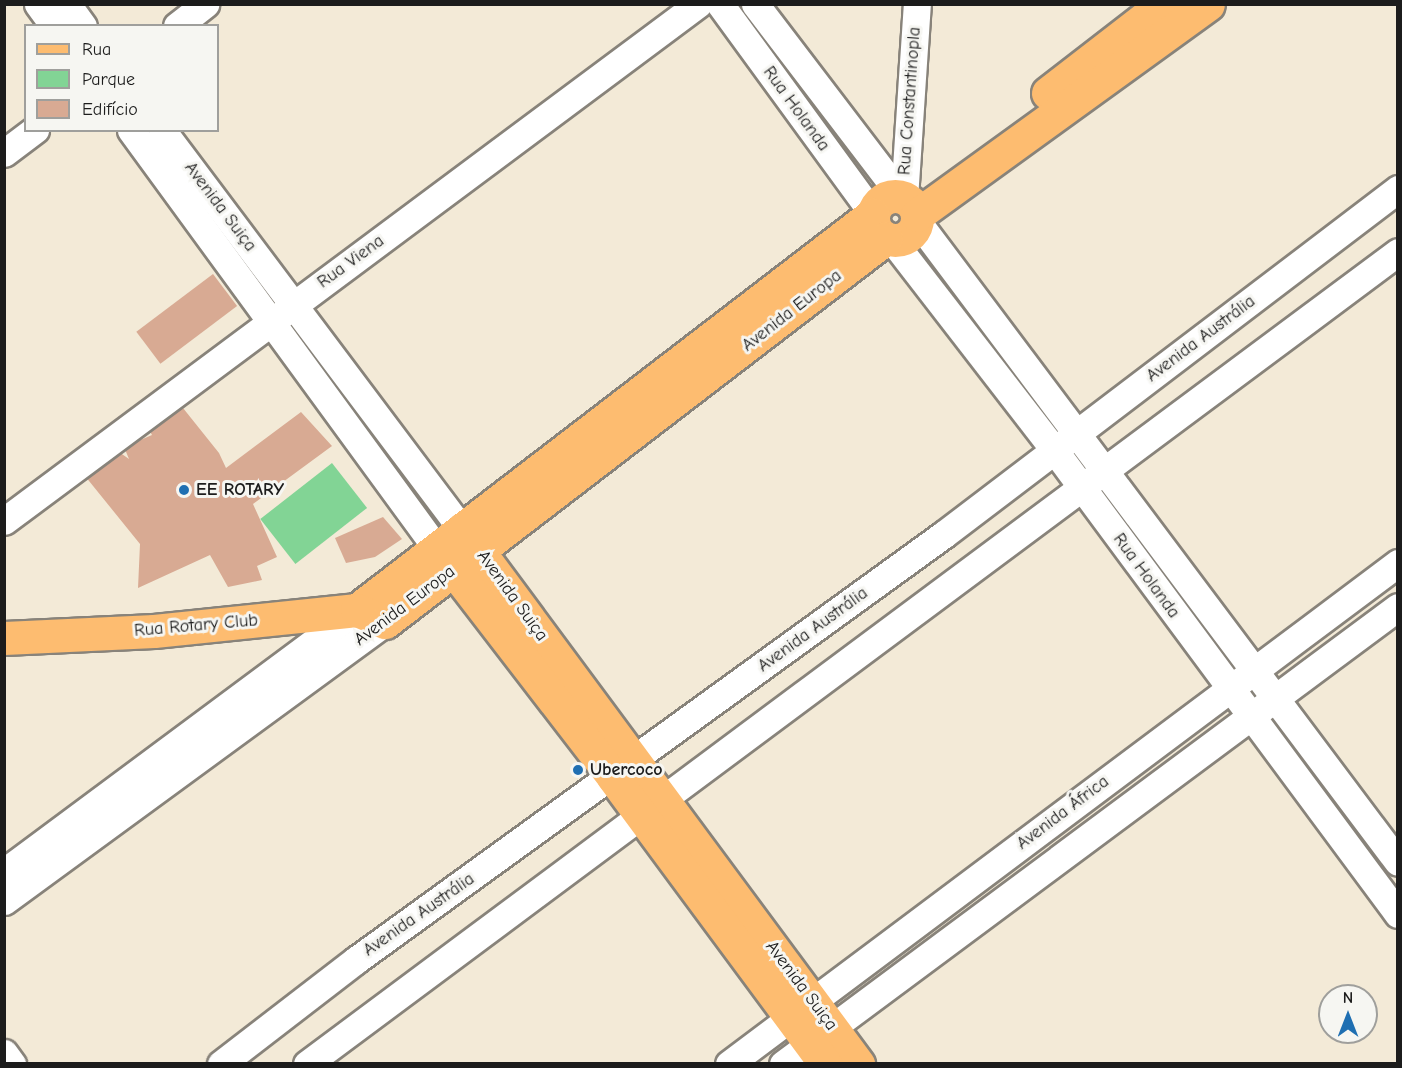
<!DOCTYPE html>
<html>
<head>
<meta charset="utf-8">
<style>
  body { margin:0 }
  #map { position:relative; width:1402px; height:1068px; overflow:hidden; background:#f3ead7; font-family:"Comic Neue",sans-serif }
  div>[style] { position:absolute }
  .green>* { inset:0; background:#82d495; transform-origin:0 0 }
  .building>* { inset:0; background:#d8aa93; transform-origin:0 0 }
  .roads { filter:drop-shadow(2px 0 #88837a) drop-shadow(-2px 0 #88837a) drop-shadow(0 2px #88837a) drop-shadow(0 -2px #88837a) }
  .minor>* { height:27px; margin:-13.5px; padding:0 13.5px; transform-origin:13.5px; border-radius:13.5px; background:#fff }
  .major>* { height:33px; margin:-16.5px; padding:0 16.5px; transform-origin:16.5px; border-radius:16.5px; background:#fdbc70 }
  .major>.ring { margin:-16.5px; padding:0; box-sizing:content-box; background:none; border:33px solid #fdbc70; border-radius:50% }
  .dots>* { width:16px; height:16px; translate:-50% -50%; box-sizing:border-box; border:3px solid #f6f6f2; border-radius:50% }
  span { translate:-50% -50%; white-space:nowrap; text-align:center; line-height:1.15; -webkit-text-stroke:6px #f6f6f2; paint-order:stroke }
  .street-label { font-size:18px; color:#1c1c1c }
  .poi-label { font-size:18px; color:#1c1c1c; font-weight:700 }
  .left { translate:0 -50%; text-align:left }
  .frame { position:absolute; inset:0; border:6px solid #1c1c1c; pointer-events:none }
  .legend { position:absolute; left:24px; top:24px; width:195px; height:108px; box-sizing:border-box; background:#f6f6f2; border:2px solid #9f9f9c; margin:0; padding:8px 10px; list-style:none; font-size:18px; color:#1c1c1c }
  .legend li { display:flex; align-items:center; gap:12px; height:30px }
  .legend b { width:30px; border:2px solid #9f9f9c }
  .north { position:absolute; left:1318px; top:984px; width:60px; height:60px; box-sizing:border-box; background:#f6f6f2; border:2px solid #9f9f9c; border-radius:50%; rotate:0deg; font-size:16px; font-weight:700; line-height:24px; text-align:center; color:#1c1c1c }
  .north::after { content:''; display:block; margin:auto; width:21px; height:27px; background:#1f6fb2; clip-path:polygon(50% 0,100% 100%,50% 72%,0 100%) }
</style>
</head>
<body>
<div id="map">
  <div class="green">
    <i style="left:332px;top:463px;width:57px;height:91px;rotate:52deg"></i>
  </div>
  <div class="building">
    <i style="left:213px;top:274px;width:40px;height:96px;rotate:53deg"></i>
    <i style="clip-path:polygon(179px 403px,219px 453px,226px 468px,301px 412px,332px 446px,253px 504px,277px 557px,257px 566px,262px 580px,228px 587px,210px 555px,138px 588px,140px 544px,85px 476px,119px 452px,129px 459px,124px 447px,152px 435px,147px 426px)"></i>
    <i style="clip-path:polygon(383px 517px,402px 539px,375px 557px,346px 563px,335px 538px)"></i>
  </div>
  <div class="roads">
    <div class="minor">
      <i style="left:38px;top:4px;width:27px;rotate:54deg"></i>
      <i style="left:67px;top:4px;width:27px;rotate:54deg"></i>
      <i style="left:720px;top:4px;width:260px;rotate:53.9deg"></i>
      <i style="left:755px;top:4px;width:243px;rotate:52.7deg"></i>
      <i style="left:177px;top:26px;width:36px;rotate:-38deg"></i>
      <i style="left:131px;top:130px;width:519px;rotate:53.86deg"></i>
      <i style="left:162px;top:130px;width:499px;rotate:53.1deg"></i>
      <i style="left:4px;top:153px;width:39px;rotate:-37deg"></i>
      <i style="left:904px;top:198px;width:194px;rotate:-86.2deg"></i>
      <i style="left:917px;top:221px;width:801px;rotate:53.12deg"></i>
      <i style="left:892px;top:240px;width:267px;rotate:52.3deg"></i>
      <i style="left:1055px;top:451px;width:576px;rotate:53.47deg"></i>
      <i style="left:4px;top:521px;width:865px;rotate:-36.68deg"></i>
      <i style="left:4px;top:872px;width:440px;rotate:-36.6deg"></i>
      <i style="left:4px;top:901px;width:472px;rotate:-36.2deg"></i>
      <i style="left:4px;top:1053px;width:14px;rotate:54deg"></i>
      <i style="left:221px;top:1064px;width:170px;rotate:-37.6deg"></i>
      <i style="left:356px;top:960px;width:725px;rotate:-35.91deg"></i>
      <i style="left:943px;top:535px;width:572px;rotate:-37.25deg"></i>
      <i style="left:307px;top:1064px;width:1360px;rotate:-36.66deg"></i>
      <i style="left:729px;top:1064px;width:836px;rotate:-36.83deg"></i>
      <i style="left:783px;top:1064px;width:766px;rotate:-36.62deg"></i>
    </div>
    <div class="major">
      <i style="left:1048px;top:93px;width:145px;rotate:-37.7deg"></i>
      <i class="ring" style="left:873px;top:196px;width:11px;height:11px"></i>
      <i style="left:917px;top:215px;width:359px;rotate:-35.9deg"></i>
      <i style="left:462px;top:529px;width:666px;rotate:53.49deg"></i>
      <i style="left:440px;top:552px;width:284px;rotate:52.4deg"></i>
      <i style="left:613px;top:777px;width:357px;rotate:53.5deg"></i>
      <i style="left:357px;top:610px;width:650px;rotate:-37.5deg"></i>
      <i style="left:4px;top:638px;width:150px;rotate:-2.7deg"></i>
      <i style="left:154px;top:631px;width:204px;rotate:-5.9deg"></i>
      <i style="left:357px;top:610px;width:30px;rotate:23deg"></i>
      <i style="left:385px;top:622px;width:631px;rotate:-37.47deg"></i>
    </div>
  </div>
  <div class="dots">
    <i style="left:184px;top:490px;background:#1f6fb2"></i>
    <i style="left:578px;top:770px;background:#1f6fb2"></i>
  </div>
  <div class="street-label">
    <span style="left:910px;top:101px;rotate:-86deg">Rua Constantinopla</span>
    <span style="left:796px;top:109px;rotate:54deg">Rua Holanda</span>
    <span style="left:220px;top:207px;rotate:53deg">Avenida Suiça</span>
    <span style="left:351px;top:262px;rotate:-36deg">Rua Viena</span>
    <span style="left:792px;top:311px;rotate:-38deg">Avenida Europa</span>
    <span style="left:1201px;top:339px;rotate:-37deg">Avenida Austrália</span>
    <span style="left:1146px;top:576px;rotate:54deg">Rua Holanda</span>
    <span style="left:512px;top:596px;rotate:54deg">Avenida Suiça</span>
    <span style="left:405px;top:606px;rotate:-37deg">Avenida Europa</span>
    <span style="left:196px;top:626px;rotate:-5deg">Rua Rotary Club</span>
    <span style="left:813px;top:630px;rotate:-36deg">Avenida Austrália</span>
    <span style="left:1063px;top:813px;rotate:-37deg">Avenida África</span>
    <span style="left:419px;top:915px;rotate:-35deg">Avenida Austrália</span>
    <span style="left:801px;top:986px;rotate:53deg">Avenida Suiça</span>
  </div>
  <div class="poi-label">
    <span class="left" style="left:196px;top:490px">EE ROTARY</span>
    <span class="left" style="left:590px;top:770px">Ubercoco</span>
  </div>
  <div class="frame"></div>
  <ul class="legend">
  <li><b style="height:8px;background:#fdbc70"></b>Rua</li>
  <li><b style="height:16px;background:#82d495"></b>Parque</li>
  <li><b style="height:16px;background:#d8aa93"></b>Edifício</li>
  </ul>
  <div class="north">N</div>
</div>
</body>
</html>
